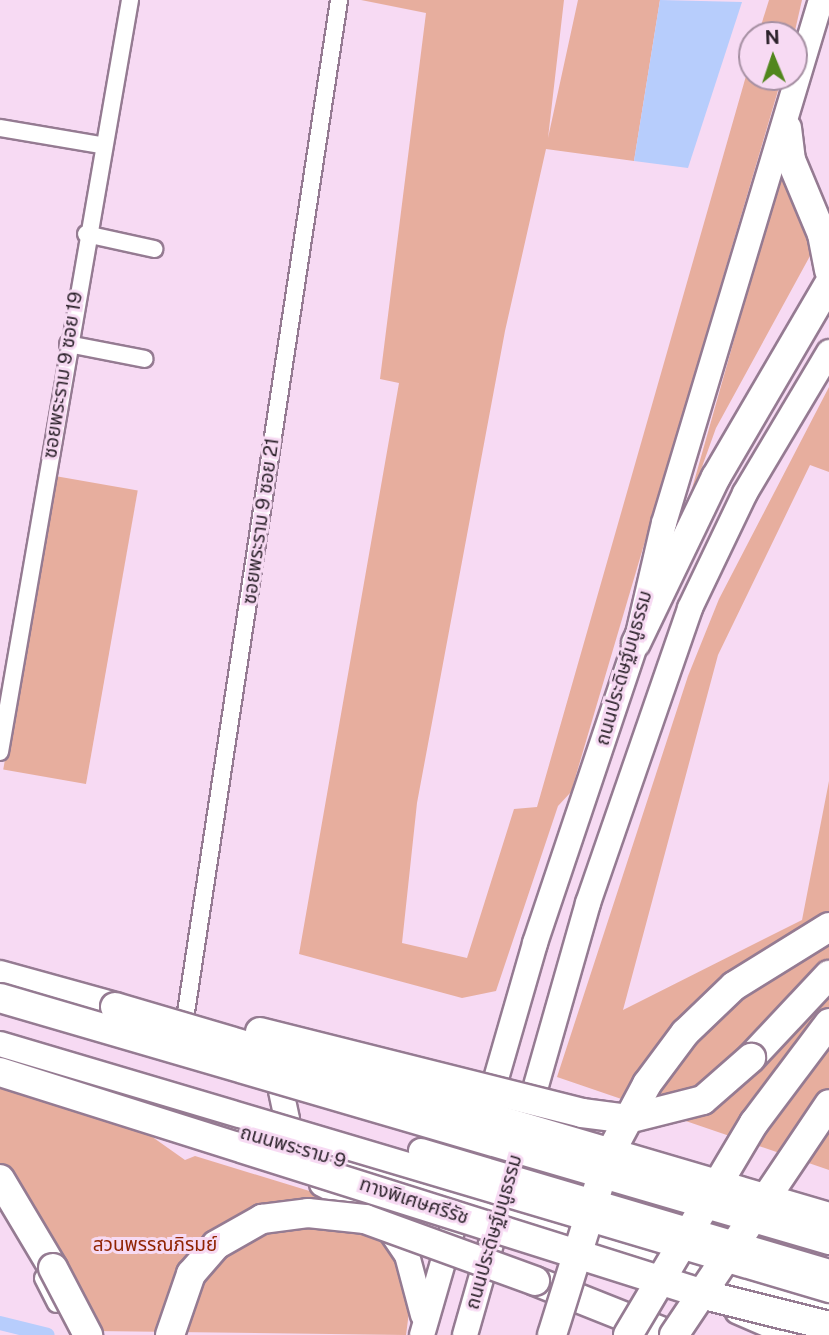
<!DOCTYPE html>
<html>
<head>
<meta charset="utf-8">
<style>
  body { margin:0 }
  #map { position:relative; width:829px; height:1335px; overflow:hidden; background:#f7daf3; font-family:"Public Sans","Noto Sans Thai",sans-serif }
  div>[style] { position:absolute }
  .green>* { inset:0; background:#e7ae9e; transform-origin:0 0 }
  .water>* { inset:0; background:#b7cdfc }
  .canal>* { height:14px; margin:-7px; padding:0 7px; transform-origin:7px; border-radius:7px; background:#b7cdfc }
  .roads { filter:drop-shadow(2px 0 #957b92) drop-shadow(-2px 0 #957b92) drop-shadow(0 2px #957b92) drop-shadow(0 -2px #957b92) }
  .street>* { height:16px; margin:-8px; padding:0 8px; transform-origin:8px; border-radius:8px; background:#fff }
  .primary>* { height:24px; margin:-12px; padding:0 12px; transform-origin:12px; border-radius:12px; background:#fff }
  .highway>* { height:28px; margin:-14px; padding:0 14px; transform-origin:14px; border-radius:14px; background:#fff }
  .bridges { filter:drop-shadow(2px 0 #957b92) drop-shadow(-2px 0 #957b92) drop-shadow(0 2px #957b92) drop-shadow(0 -2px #957b92) }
  .primary-bridge>* { height:24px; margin:-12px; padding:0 12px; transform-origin:12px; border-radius:12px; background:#fff }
  .highway-bridge>* { height:28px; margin:-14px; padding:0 14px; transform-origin:14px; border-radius:14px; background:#fff }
  span { translate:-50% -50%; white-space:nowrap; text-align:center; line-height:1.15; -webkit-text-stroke:6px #f7daf3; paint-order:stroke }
  .street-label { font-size:19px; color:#2c222b }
  .park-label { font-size:19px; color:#902403 }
  .north { position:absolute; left:738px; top:21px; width:70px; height:70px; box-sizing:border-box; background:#f7daf3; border:2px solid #a690a3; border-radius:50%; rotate:358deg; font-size:19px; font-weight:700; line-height:28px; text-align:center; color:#2c222b }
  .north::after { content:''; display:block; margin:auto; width:24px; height:32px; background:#51861d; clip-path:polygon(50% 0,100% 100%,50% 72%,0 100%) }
</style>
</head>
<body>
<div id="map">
  <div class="green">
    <i style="clip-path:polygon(361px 0,564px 0,548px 138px,578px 0,660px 0,634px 161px,546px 149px,505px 331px,417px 803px,402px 943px,467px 958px,514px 809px,537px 807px,752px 55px,752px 77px,782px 77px,571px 792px,558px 806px,496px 991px,462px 998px,299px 954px,399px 383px,380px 379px,426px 13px)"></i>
    <i style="clip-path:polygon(769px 0,802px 0,794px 35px,758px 35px)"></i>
    <i style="clip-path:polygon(782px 170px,815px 234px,810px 256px,716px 428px,684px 517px)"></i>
    <i style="clip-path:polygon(829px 387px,829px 472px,810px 465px,718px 655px,623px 1010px,802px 920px,829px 781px,829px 1170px,557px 1077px,688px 676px,719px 599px)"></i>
    <i style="left:55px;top:476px;width:84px;height:298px;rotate:10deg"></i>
    <i style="clip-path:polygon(0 1076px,134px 1124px,185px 1160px,195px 1156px,329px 1197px,391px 1247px,411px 1297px,406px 1335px,95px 1331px,0 1172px)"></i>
  </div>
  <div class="water">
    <i style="clip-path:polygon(660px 0,742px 2px,688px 168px,634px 161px)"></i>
  </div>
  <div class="canal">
    <i style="left:0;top:1323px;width:49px;rotate:14deg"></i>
  </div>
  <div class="roads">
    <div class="street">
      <i style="left:0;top:128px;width:102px;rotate:9.6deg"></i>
      <i style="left:86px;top:234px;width:70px;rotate:12.4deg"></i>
      <i style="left:68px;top:344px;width:78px;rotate:11deg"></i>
      <i style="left:0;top:752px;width:763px;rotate:-80.19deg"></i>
      <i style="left:183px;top:1032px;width:1044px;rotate:-81.4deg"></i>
      <i style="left:43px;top:1278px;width:29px;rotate:63deg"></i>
    </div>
    <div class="primary">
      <i style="left:131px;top:1099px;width:728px;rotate:16.44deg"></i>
      <i style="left:266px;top:1138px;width:28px;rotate:-42deg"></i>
      <i style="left:287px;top:1119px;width:29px;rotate:-102deg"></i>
      <i style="left:322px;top:1184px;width:53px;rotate:27.1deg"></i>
      <i style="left:369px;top:1208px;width:30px;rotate:46deg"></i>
      <i style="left:390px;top:1230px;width:30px;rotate:56deg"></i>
      <i style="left:407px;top:1255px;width:62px;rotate:75.1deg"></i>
      <i style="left:422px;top:1335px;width:408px;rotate:-73.9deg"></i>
      <i style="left:535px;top:943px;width:317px;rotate:-71.4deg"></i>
      <i style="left:636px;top:643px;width:123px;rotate:-76.9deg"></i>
      <i style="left:664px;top:523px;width:546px;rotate:-73.29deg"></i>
      <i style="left:465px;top:1335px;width:449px;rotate:-74.1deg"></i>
      <i style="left:588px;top:903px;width:312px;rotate:-70.9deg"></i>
      <i style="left:690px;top:608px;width:127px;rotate:-64.4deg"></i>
      <i style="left:745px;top:493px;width:164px;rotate:-59.2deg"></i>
    </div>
    <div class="highway">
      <i style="left:787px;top:128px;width:32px;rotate:83deg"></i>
      <i style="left:791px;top:160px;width:80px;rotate:67.3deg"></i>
      <i style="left:822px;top:234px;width:37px;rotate:79deg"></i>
      <i style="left:636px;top:643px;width:184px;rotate:-64.3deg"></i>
      <i style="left:716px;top:477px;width:224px;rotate:-59.7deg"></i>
      <i style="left:0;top:975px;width:119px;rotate:15.5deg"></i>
      <i style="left:751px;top:1058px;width:114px;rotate:-46.8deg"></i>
      <i style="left:0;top:1179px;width:104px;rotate:59.2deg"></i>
      <i style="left:535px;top:1281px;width:146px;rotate:21.7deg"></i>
      <i style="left:739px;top:1310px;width:63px;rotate:23.3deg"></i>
    </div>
  </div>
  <div class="bridges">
    <div class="primary-bridge">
      <i style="left:0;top:1044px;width:865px;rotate:16.53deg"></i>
      <i style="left:421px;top:1151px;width:426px;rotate:16.5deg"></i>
    </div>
    <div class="highway-bridge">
      <i style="left:0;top:998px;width:864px;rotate:16.27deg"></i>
      <i style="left:115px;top:1007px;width:744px;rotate:16.39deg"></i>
      <i style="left:260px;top:1032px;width:332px;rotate:14.1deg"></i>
      <i style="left:582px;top:1113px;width:46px;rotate:7.4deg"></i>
      <i style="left:628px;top:1119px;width:77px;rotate:-14.2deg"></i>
      <i style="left:703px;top:1100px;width:64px;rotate:-41.2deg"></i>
      <i style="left:0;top:1072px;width:748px;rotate:17.51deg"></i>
      <i style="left:713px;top:1297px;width:120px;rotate:14deg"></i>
      <i style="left:53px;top:1268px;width:76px;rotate:62.4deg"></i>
      <i style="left:170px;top:1335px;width:65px;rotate:-71deg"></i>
      <i style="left:191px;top:1274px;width:38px;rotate:-49deg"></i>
      <i style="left:216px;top:1245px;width:53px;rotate:-29.5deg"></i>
      <i style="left:262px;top:1219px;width:46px;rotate:-7.4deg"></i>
      <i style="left:308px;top:1213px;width:57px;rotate:6deg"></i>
      <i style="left:365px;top:1219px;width:181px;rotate:20deg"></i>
      <i style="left:552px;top:1335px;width:184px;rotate:-72.6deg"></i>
      <i style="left:607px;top:1159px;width:85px;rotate:-61.9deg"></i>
      <i style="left:647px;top:1084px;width:64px;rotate:-53.3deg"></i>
      <i style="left:685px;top:1033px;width:68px;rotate:-43.8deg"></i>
      <i style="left:734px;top:986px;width:112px;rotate:-31.8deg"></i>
      <i style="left:628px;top:1335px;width:247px;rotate:-59.3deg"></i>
      <i style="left:754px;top:1123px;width:125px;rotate:-53.1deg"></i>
      <i style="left:674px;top:1335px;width:278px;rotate:-56.1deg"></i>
    </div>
  </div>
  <div class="street-label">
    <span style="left:63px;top:375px;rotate:-81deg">ซอยพระราม 9 ซอย 19</span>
    <span style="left:261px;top:521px;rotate:-82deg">ซอยพระราม 9 ซอย 21</span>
    <span style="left:624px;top:668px;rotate:-74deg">ถนนประดิษฐ์มนูธรรม</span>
    <span style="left:293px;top:1147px;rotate:16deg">ถนนพระราม 9</span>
    <span style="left:414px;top:1201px;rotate:18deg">ทางพิเศษศรีรัช</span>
    <span style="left:494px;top:1232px;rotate:-74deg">ถนนประดิษฐ์มนูธรรม</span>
  </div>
  <div class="park-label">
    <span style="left:155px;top:1245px">สวนพรรณภิรมย์</span>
  </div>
  <div class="north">N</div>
</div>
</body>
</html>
